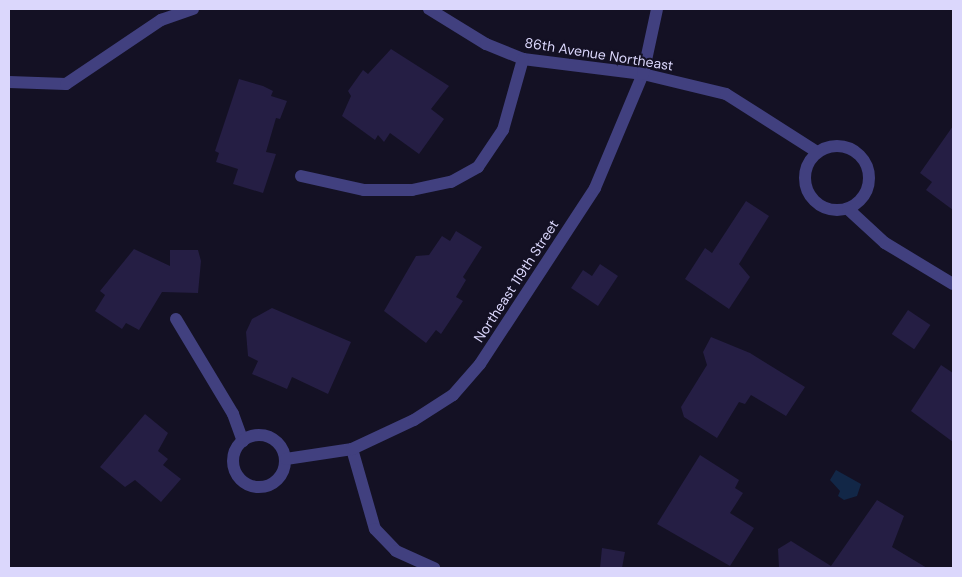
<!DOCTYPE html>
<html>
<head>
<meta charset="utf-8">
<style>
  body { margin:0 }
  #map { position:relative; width:962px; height:577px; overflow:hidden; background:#141124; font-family:"DM Sans",sans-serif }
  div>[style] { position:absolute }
  .water>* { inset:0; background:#122747 }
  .building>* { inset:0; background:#251e44; transform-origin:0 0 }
  .minor>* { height:12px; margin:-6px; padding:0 6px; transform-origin:6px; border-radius:6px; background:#41407f }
  .minor>.ring { margin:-6px; padding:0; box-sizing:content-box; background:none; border:12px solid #41407f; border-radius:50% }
  span { translate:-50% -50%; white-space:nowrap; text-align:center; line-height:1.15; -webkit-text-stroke:4px #141124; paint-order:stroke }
  .street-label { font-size:14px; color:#dbd7fc }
  .frame { position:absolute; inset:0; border:10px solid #dbd7fc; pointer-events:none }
</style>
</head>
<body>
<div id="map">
  <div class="water">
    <i style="clip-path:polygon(836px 470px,861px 484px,857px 496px,844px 500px,838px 496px,840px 491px,830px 480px)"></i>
  </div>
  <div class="building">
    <i style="clip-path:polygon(391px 49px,449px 86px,431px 109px,444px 119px,419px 154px,390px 133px,384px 142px,378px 135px,375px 140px,342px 116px,351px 96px,348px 91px,363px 70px,368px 74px)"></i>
    <i style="clip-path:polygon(239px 79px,263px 86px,273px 91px,271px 96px,287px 101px,280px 119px,276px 118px,266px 152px,276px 154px,263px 193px,233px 184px,238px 169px,216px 162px,219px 153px,215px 151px)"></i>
    <i style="clip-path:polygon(953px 126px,953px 210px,926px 190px,932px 182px,920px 173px)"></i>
    <i style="clip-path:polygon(746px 201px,769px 216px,739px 264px,750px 277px,729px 309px,685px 279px,705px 248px,712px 253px)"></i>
    <i style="clip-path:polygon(456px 231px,482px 247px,463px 277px,466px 280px,456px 297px,463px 301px,441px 334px,436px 330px,426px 343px,384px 311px,416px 256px,429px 255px,442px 236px,450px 241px)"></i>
    <i style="clip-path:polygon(134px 249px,170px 266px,170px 250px,198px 250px,201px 261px,198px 293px,162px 292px,139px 330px,126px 323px,122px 329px,95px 311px,105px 295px,100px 291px)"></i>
    <i style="clip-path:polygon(600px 264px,618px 276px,598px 306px,571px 288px,583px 270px,592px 276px)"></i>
    <i style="clip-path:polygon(272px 308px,351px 342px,328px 394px,292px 377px,287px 389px,252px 374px,258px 361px,248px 356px,246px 332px,252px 319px)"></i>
    <i style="left:908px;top:310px;width:27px;height:29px;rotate:34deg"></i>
    <i style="clip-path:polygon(711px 337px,750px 353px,805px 387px,786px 416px,751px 395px,745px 404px,739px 402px,717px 438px,684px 417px,681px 407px,707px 365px,703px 352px)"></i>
    <i style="clip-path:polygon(941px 365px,953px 373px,953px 442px,911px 411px)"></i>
    <i style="clip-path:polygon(145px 414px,168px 433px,158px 451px,168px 459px,163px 465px,181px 479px,161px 502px,135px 480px,125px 487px,100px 467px)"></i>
    <i style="clip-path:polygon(700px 455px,739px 480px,735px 488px,743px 493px,730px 513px,754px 528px,730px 566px,657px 524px)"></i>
    <i style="clip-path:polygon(877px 500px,904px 516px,892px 547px,927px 568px,779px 568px,778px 549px,791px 541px,831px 566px)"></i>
    <i style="clip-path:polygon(602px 548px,625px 552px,622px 568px,600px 568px)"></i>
  </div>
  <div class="minor">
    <i style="left:429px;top:9px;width:67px;rotate:31.6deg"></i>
    <i style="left:486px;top:44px;width:40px;rotate:22deg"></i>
    <i style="left:523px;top:59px;width:121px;rotate:7.1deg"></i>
    <i style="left:643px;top:74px;width:85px;rotate:13.5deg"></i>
    <i style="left:726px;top:94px;width:108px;rotate:32.5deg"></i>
    <i style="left:9px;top:82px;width:57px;rotate:2deg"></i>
    <i style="left:66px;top:84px;width:115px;rotate:-34deg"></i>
    <i style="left:161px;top:20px;width:34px;rotate:-19deg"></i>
    <i class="ring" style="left:805px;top:146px;width:52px;height:52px"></i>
    <i style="left:301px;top:176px;width:65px;rotate:12.5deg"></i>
    <i style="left:364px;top:190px;width:48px"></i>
    <i style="left:412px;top:190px;width:40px;rotate:-12deg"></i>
    <i style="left:451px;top:182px;width:31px;rotate:-29deg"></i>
    <i style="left:478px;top:167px;width:45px;rotate:-56deg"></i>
    <i style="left:503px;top:130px;width:74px;rotate:-74.3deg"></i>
    <i style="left:848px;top:209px;width:50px;rotate:42.6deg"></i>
    <i style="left:885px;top:243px;width:79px;rotate:31.1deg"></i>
    <i style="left:176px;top:319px;width:111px;rotate:59deg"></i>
    <i style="left:233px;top:414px;width:29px;rotate:70deg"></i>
    <i class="ring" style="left:233px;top:435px;width:40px;height:40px"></i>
    <i style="left:352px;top:449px;width:83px;rotate:74deg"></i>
    <i style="left:375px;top:529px;width:30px;rotate:46deg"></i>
    <i style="left:396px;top:551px;width:42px;rotate:24.1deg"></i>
    <i style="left:286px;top:459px;width:67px;rotate:-8.6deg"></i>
    <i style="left:352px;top:449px;width:68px;rotate:-25.1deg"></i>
    <i style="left:414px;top:420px;width:46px;rotate:-32.7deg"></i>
    <i style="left:453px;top:395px;width:41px;rotate:-48.9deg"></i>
    <i style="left:480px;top:364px;width:210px;rotate:-56.8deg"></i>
    <i style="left:595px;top:188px;width:124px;rotate:-67.2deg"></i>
    <i style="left:643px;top:74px;width:66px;rotate:-77.8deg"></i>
  </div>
  <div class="street-label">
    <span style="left:599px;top:54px;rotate:9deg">86th Avenue Northeast</span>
    <span style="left:516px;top:281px;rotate:-57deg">Northeast 119th Street</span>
  </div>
  <div class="frame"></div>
</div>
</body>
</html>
